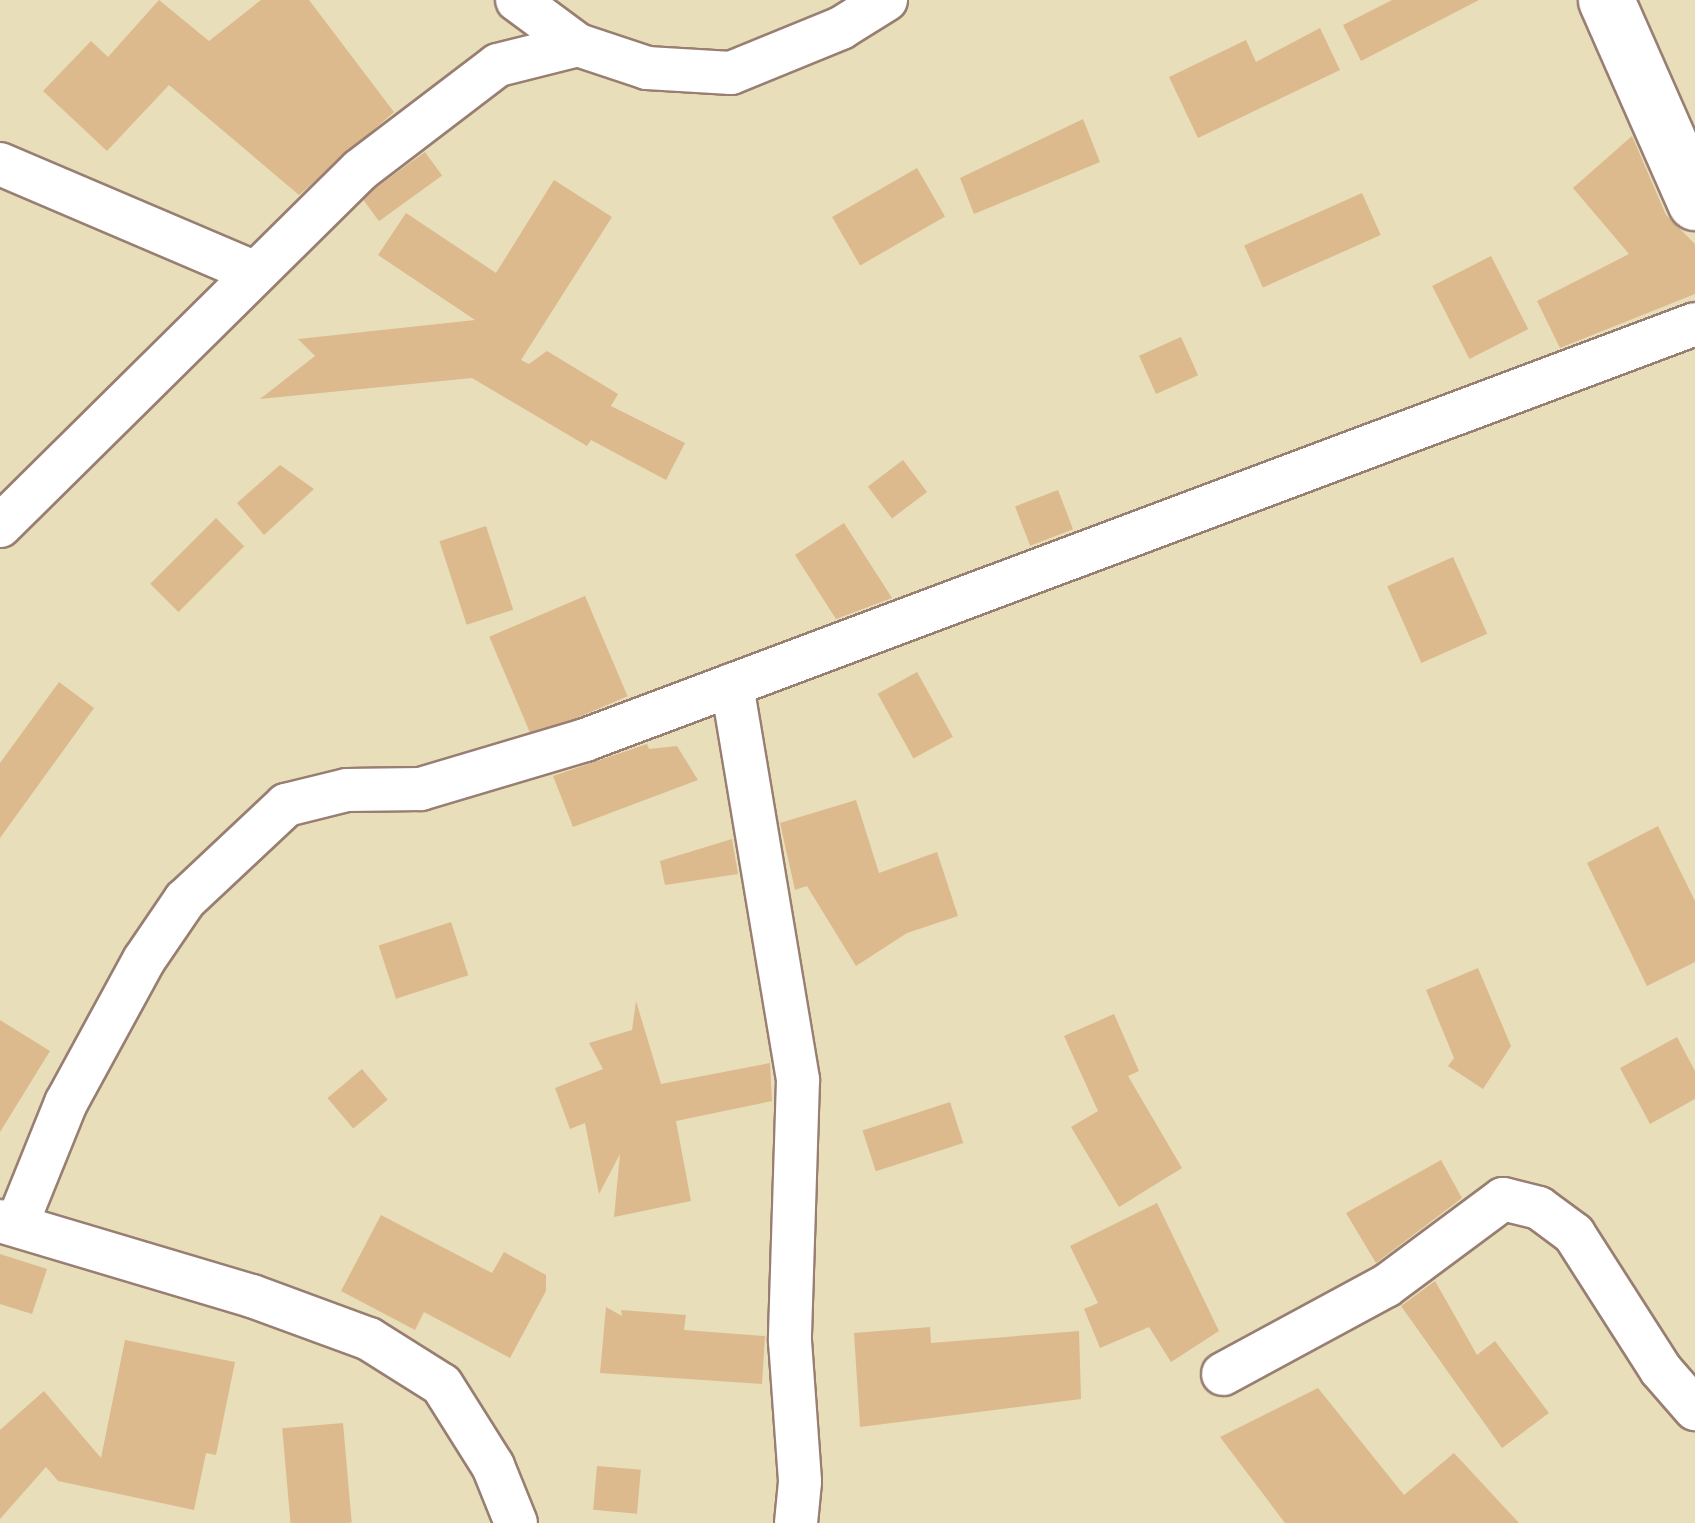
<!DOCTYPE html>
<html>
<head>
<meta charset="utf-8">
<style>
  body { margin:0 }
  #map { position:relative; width:1695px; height:1523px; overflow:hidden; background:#e8deba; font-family:Mali,sans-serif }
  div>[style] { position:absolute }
  .building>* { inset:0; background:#dcba8e; transform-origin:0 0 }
  .roads { filter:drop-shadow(2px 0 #997e72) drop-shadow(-2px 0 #997e72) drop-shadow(0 2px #997e72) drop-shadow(0 -2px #997e72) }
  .street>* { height:42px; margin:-21px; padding:0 21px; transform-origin:21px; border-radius:21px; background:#fff }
  .secondary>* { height:55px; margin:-27.5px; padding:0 27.5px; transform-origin:27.5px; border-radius:27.5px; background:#fff }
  span { translate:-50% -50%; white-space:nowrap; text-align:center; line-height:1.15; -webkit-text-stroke:9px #f6f6f2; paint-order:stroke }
</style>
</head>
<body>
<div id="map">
  <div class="building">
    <i style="clip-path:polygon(159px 0,209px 41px,261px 0,309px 0,394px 112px,299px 195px,169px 85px,107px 151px,43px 91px,91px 41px,108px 57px)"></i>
    <i style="clip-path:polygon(1392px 0,1479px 0,1361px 61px,1343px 25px)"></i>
    <i style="clip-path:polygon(1320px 28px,1340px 70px,1198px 138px,1169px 77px,1246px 40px,1256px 62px)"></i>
    <i style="clip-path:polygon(1083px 119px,1100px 162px,974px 214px,960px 178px)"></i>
    <i style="clip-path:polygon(1632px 136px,1666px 215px,1695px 244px,1695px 294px,1560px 348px,1537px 301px,1629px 254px,1573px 188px)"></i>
    <i style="left:425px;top:152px;width:29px;height:78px;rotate:54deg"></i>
    <i style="left:917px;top:168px;width:56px;height:98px;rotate:60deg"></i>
    <i style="clip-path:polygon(554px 180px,612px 217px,521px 360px,529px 364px,547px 351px,618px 394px,611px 406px,685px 443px,666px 480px,591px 440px,587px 446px,472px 378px,260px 399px,315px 356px,298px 339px,475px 320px,378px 255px,406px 213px,496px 273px)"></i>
    <i style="left:1362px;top:193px;width:46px;height:129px;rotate:66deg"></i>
    <i style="left:1491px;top:256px;width:82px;height:66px;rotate:63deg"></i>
    <i style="left:1181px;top:337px;width:42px;height:46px;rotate:66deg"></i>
    <i style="left:903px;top:460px;width:40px;height:44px;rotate:53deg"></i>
    <i style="clip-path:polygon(280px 465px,314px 489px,264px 535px,237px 503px)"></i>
    <i style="left:1058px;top:490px;width:42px;height:46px;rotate:69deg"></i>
    <i style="left:216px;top:518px;width:40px;height:93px;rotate:45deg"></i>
    <i style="clip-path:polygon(844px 523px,892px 598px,836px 619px,795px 555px)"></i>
    <i style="left:486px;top:526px;width:88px;height:49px;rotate:72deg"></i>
    <i style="left:1453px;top:557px;width:84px;height:72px;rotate:66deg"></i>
    <i style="left:585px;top:596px;width:109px;height:104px;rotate:67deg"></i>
    <i style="left:917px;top:672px;width:74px;height:45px;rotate:61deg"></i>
    <i style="clip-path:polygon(59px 682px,94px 708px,0 838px,0 763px)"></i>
    <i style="clip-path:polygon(647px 744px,649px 749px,677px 746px,698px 780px,573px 827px,553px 776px)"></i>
    <i style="clip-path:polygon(856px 800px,879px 873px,937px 852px,958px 916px,907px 933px,856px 966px,807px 886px,795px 890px,780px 823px)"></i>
    <i style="clip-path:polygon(1658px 826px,1695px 901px,1695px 962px,1647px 986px,1587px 863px)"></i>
    <i style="clip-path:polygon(732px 839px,738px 874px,665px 885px,660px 861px)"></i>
    <i style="left:451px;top:922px;width:56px;height:76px;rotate:72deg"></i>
    <i style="clip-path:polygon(1478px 968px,1511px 1046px,1483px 1089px,1448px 1066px,1454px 1058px,1426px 990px)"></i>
    <i style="clip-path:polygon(636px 1001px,661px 1084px,770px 1063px,772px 1101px,676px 1121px,691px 1201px,614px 1217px,620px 1154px,599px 1194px,585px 1123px,570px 1129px,555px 1088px,603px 1069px,589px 1043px,632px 1030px)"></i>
    <i style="clip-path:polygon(1114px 1014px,1139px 1071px,1128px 1076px,1182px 1168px,1119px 1207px,1071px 1127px,1098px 1111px,1064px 1036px)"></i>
    <i style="clip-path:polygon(0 1020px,50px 1051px,0 1132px)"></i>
    <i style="clip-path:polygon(1677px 1037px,1695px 1071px,1695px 1099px,1650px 1124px,1620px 1068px)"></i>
    <i style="left:362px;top:1069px;width:40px;height:45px;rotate:50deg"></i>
    <i style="left:950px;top:1102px;width:43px;height:92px;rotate:72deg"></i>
    <i style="clip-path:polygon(1441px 1160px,1462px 1198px,1376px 1263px,1346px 1213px)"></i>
    <i style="clip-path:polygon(1157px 1203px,1219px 1331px,1171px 1362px,1149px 1327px,1100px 1348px,1084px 1309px,1098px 1303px,1070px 1246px)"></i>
    <i style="clip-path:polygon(381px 1215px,492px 1273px,504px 1252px,546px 1275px,546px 1291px,510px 1358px,424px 1312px,415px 1330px,341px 1291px)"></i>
    <i style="clip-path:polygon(0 1254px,47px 1269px,32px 1314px,0 1304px)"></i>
    <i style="clip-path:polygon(1435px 1281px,1477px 1355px,1495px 1341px,1549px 1413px,1502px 1448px,1401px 1306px)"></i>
    <i style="clip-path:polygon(606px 1307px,622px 1316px,621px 1310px,686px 1315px,684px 1330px,765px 1336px,762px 1384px,600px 1373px)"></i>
    <i style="clip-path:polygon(930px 1327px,931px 1343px,1079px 1331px,1081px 1399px,860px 1427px,854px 1333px)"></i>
    <i style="clip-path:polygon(125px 1340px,235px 1362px,216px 1455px,206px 1453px,194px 1510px,58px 1481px,46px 1467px,0 1519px,0 1430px,44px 1391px,101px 1458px)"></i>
    <i style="clip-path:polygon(1318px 1388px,1404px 1495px,1454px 1453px,1519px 1523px,1285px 1523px,1220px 1437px)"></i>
    <i style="left:343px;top:1423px;width:100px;height:61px;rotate:85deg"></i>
    <i style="left:597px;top:1466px;width:44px;height:44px;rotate:5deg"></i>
  </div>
  <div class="roads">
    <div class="street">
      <i style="left:517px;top:0;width:76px;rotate:36.4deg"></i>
      <i style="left:0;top:164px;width:275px;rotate:23.1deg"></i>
      <i style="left:0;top:526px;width:506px;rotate:-44.68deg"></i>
      <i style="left:360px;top:170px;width:173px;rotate:-37.3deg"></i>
      <i style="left:498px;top:65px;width:82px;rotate:-14deg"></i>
      <i style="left:578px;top:45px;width:73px;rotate:18.4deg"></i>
      <i style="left:647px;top:68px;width:84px;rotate:3.4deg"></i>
      <i style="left:731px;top:73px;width:119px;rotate:-22.2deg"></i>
      <i style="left:841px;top:28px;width:53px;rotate:-31.9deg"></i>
      <i style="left:732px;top:685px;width:400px;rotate:80.5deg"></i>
      <i style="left:798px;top:1080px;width:261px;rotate:91.8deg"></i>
      <i style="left:790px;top:1341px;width:141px;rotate:85.9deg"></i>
      <i style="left:800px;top:1482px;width:41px;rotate:95.6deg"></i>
      <i style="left:0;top:1221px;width:263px;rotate:16.6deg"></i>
      <i style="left:252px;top:1296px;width:125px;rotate:20.2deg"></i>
      <i style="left:369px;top:1339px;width:86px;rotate:32.2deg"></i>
      <i style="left:442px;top:1385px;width:96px;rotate:57.8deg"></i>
      <i style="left:493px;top:1466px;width:61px;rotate:68deg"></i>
      <i style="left:17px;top:1224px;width:131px;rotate:-68deg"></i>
      <i style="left:66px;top:1103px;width:163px;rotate:-61.4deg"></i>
      <i style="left:144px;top:960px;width:73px;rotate:-55.7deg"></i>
      <i style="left:185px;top:900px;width:139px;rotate:-43.2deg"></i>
      <i style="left:286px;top:805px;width:63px;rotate:-13.8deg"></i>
      <i style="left:347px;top:790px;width:74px;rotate:-0.8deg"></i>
      <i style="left:421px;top:789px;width:171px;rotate:-16.6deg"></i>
      <i style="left:585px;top:740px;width:1185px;rotate:-20.54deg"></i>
      <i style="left:1223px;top:1374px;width:185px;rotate:-28.4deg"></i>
      <i style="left:1386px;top:1286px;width:146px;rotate:-36.6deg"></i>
      <i style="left:1503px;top:1199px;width:37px;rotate:14deg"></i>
      <i style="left:1539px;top:1208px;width:44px;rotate:36.6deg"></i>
      <i style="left:1574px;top:1234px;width:161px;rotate:57.4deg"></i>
      <i style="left:1661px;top:1370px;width:52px;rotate:48.9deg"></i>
    </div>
    <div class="secondary">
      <i style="left:1606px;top:0;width:221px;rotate:66.2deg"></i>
    </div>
  </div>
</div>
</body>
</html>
